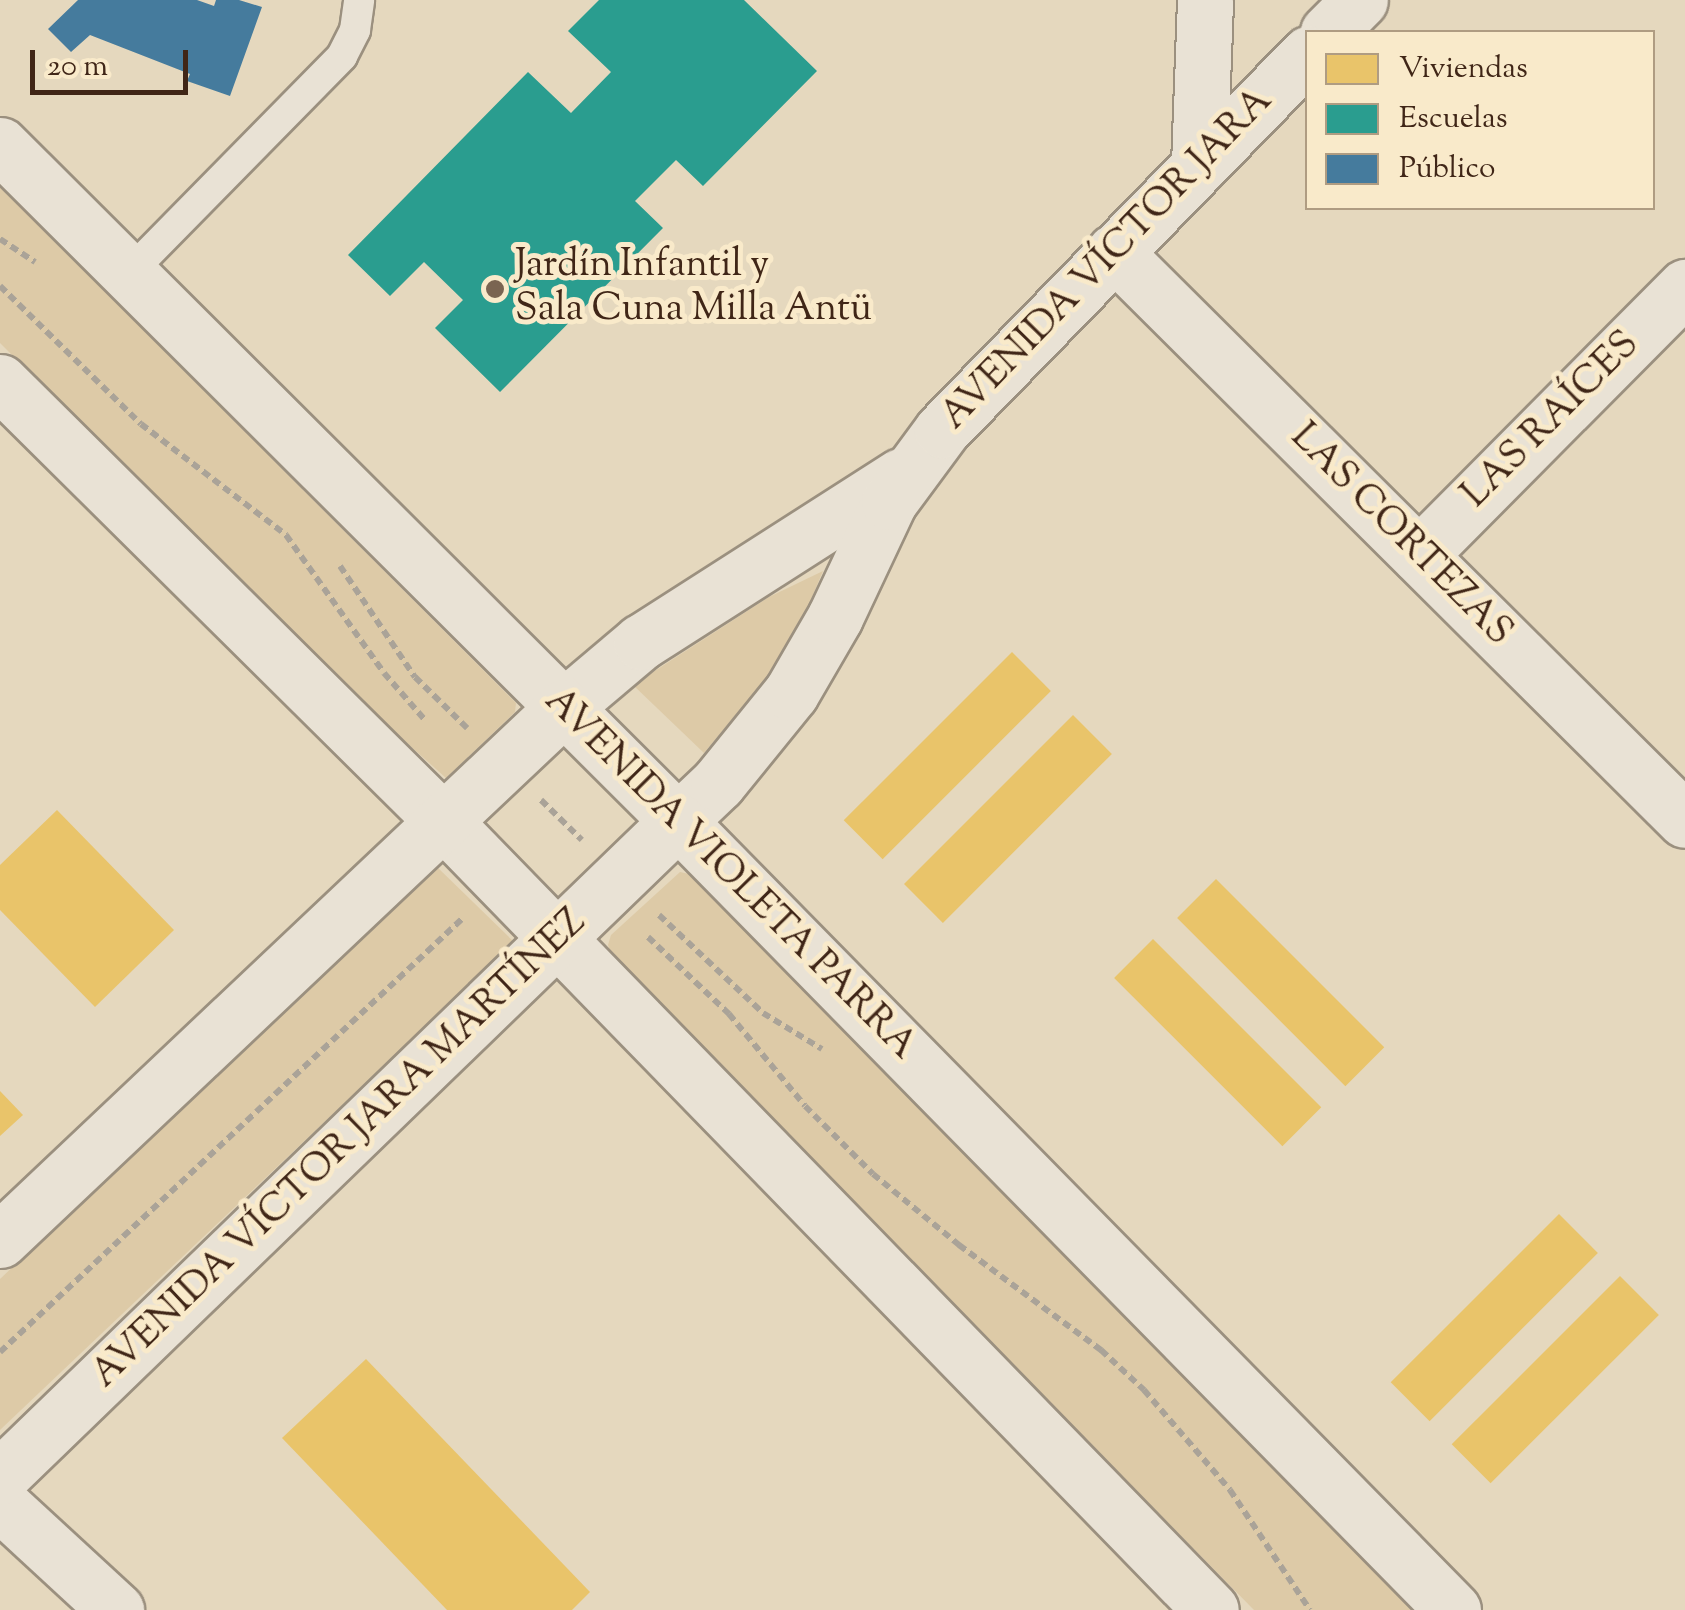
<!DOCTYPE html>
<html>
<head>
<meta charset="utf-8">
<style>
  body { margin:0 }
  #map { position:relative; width:1685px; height:1610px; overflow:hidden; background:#e5d8be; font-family:"Sorts Mill Goudy",serif }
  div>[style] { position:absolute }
  .green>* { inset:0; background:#ddcaa7 }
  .homes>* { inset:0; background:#e9c46a; transform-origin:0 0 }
  .schools>* { inset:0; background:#2a9d8f }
  .public>* { inset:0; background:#457b9d }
  .path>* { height:6px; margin-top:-3px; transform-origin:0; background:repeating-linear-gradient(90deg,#aaa398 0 8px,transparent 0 13px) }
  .roads { filter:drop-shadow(2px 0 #9b907f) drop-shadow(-2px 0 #9b907f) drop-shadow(0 2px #9b907f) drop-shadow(0 -2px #9b907f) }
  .lane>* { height:30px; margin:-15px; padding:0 15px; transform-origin:15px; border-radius:15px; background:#e9e2d5 }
  .street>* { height:55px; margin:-27.5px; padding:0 27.5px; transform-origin:27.5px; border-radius:27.5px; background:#e9e2d5 }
  .secondary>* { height:55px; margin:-27.5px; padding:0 27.5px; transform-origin:27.5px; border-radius:27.5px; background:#e9e2d5 }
  .dots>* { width:28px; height:28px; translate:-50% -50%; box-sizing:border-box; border:5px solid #f9eaca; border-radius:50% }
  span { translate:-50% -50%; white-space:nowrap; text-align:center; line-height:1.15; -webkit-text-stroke:10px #f9eaca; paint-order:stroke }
  .street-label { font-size:38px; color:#402617 }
  .poi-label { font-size:38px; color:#402617 }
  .left { translate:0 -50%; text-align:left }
  .legend { position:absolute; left:1305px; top:30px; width:350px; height:180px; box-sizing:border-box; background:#f9eaca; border:2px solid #af9c82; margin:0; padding:12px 18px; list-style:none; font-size:30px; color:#402617 }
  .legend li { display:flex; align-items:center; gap:20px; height:50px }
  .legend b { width:50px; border:2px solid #af9c82 }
  .scale { position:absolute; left:30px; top:50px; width:158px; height:45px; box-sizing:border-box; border:5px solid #402617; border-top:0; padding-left:12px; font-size:30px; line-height:35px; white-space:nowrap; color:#402617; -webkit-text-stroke:8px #f9eaca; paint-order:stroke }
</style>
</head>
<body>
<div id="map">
  <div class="green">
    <i style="clip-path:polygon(0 187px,516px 703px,515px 712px,446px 778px,330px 674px,0 343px)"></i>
    <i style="clip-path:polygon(823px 571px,790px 649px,704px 753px,633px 685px,769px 597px)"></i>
    <i style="clip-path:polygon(435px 865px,514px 942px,0 1430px,0 1279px)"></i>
    <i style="clip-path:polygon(680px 872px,689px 874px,1415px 1610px,1254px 1610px,612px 957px,608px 945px,611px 935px)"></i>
  </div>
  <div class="homes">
    <i style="left:1012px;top:652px;width:55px;height:238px;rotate:45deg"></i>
    <i style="left:1073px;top:715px;width:55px;height:239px;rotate:45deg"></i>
    <i style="clip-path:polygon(57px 810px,174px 930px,95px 1007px,0 910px,0 865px)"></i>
    <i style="left:1216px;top:879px;width:238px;height:55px;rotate:45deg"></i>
    <i style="left:1153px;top:939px;width:238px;height:55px;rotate:45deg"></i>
    <i style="clip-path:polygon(0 1091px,23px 1115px,0 1136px)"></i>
    <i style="left:1559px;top:1214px;width:55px;height:238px;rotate:45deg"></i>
    <i style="left:1620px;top:1276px;width:55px;height:238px;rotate:45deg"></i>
    <i style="clip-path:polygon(366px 1359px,590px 1592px,572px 1610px,447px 1610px,282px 1438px)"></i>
  </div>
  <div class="schools">
    <i style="clip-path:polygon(599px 0,744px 0,817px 71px,703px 186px,676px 160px,635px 201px,663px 228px,500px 392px,435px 328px,463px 300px,424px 262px,390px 296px,348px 255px,528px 72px,571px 113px,611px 72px,568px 31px)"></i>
  </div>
  <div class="public">
    <i style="clip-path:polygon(78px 0,197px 0,214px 6px,216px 0,239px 0,262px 7px,230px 96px,187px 81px,190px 74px,90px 35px,71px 52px,48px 29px)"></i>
  </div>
  <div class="path">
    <i style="left:0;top:239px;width:42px;rotate:33.3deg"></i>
    <i style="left:0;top:286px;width:197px;rotate:44.4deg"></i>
    <i style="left:141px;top:424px;width:183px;rotate:37.4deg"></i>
    <i style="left:286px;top:535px;width:169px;rotate:54.6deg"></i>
    <i style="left:384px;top:673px;width:62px;rotate:48.9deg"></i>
    <i style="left:340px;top:566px;width:134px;rotate:56deg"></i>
    <i style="left:415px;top:677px;width:73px;rotate:44.4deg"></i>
    <i style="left:541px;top:800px;width:57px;rotate:44.3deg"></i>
    <i style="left:659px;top:915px;width:143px;rotate:43.3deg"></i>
    <i style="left:763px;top:1013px;width:69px;rotate:31.4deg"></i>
    <i style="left:648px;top:937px;width:112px;rotate:43.5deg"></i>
    <i style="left:729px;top:1014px;width:119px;rotate:50.4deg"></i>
    <i style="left:805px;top:1106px;width:96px;rotate:45deg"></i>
    <i style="left:873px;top:1174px;width:112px;rotate:39.5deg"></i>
    <i style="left:959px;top:1245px;width:177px;rotate:36.5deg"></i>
    <i style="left:1101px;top:1350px;width:59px;rotate:42.9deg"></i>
    <i style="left:1144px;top:1390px;width:132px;rotate:49.3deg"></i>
    <i style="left:1230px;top:1490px;width:144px;rotate:56.3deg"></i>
    <i style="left:0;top:1352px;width:636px;rotate:-43.15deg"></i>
  </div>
  <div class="roads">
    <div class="lane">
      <i style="left:129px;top:273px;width:304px;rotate:-45.5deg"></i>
      <i style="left:342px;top:56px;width:29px;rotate:-63deg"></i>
      <i style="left:355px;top:30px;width:30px;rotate:-82deg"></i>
    </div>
    <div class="street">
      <i style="left:1328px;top:32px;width:45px;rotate:-45deg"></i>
      <i style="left:1199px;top:165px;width:165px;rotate:-87.9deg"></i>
      <i style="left:1114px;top:252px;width:805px;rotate:44.85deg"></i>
      <i style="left:1419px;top:555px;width:378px;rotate:-45.2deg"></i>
      <i style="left:564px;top:707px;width:101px;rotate:-40.2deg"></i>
      <i style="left:641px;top:642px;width:308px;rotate:-32.6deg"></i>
      <i style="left:678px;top:821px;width:55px;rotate:-43.5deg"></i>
      <i style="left:718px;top:783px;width:116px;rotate:-51deg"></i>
      <i style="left:791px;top:693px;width:88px;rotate:-59.9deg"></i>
      <i style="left:835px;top:617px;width:127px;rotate:-64.8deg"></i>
      <i style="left:889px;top:502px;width:89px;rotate:-53.6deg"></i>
      <i style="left:942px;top:430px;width:525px;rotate:-45.77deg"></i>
      <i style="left:0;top:1503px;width:158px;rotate:42.7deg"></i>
    </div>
    <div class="secondary">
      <i style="left:0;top:145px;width:957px;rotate:44.92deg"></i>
      <i style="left:678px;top:821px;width:1106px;rotate:45.51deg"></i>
      <i style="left:0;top:382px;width:622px;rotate:44.74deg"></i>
      <i style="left:442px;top:820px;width:1102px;rotate:45.77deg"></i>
      <i style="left:0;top:1240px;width:776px;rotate:-43.38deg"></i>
      <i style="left:0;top:1477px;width:943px;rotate:-44.06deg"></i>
    </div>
  </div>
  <div class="dots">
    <i style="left:495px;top:289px;background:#7a6451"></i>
  </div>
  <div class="street-label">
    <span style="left:1108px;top:260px;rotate:-46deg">AVENIDA VÍCTOR JARA</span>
    <span style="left:1552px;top:421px;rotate:-45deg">LAS RAÍCES</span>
    <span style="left:1400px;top:536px;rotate:45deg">LAS CORTEZAS</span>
    <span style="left:729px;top:875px;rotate:45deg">AVENIDA VIOLETA PARRA</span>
    <span style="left:340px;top:1150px;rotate:-44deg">AVENIDA VÍCTOR JARA MARTÍNEZ</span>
  </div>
  <div class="poi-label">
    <span class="left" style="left:515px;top:289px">Jardín Infantil y<br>Sala Cuna Milla Antü</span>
  </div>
  <ul class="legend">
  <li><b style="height:28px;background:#e9c46a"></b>Viviendas</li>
  <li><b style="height:28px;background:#2a9d8f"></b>Escuelas</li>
  <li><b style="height:28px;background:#457b9d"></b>Público</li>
  </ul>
  <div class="scale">20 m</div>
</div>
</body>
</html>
